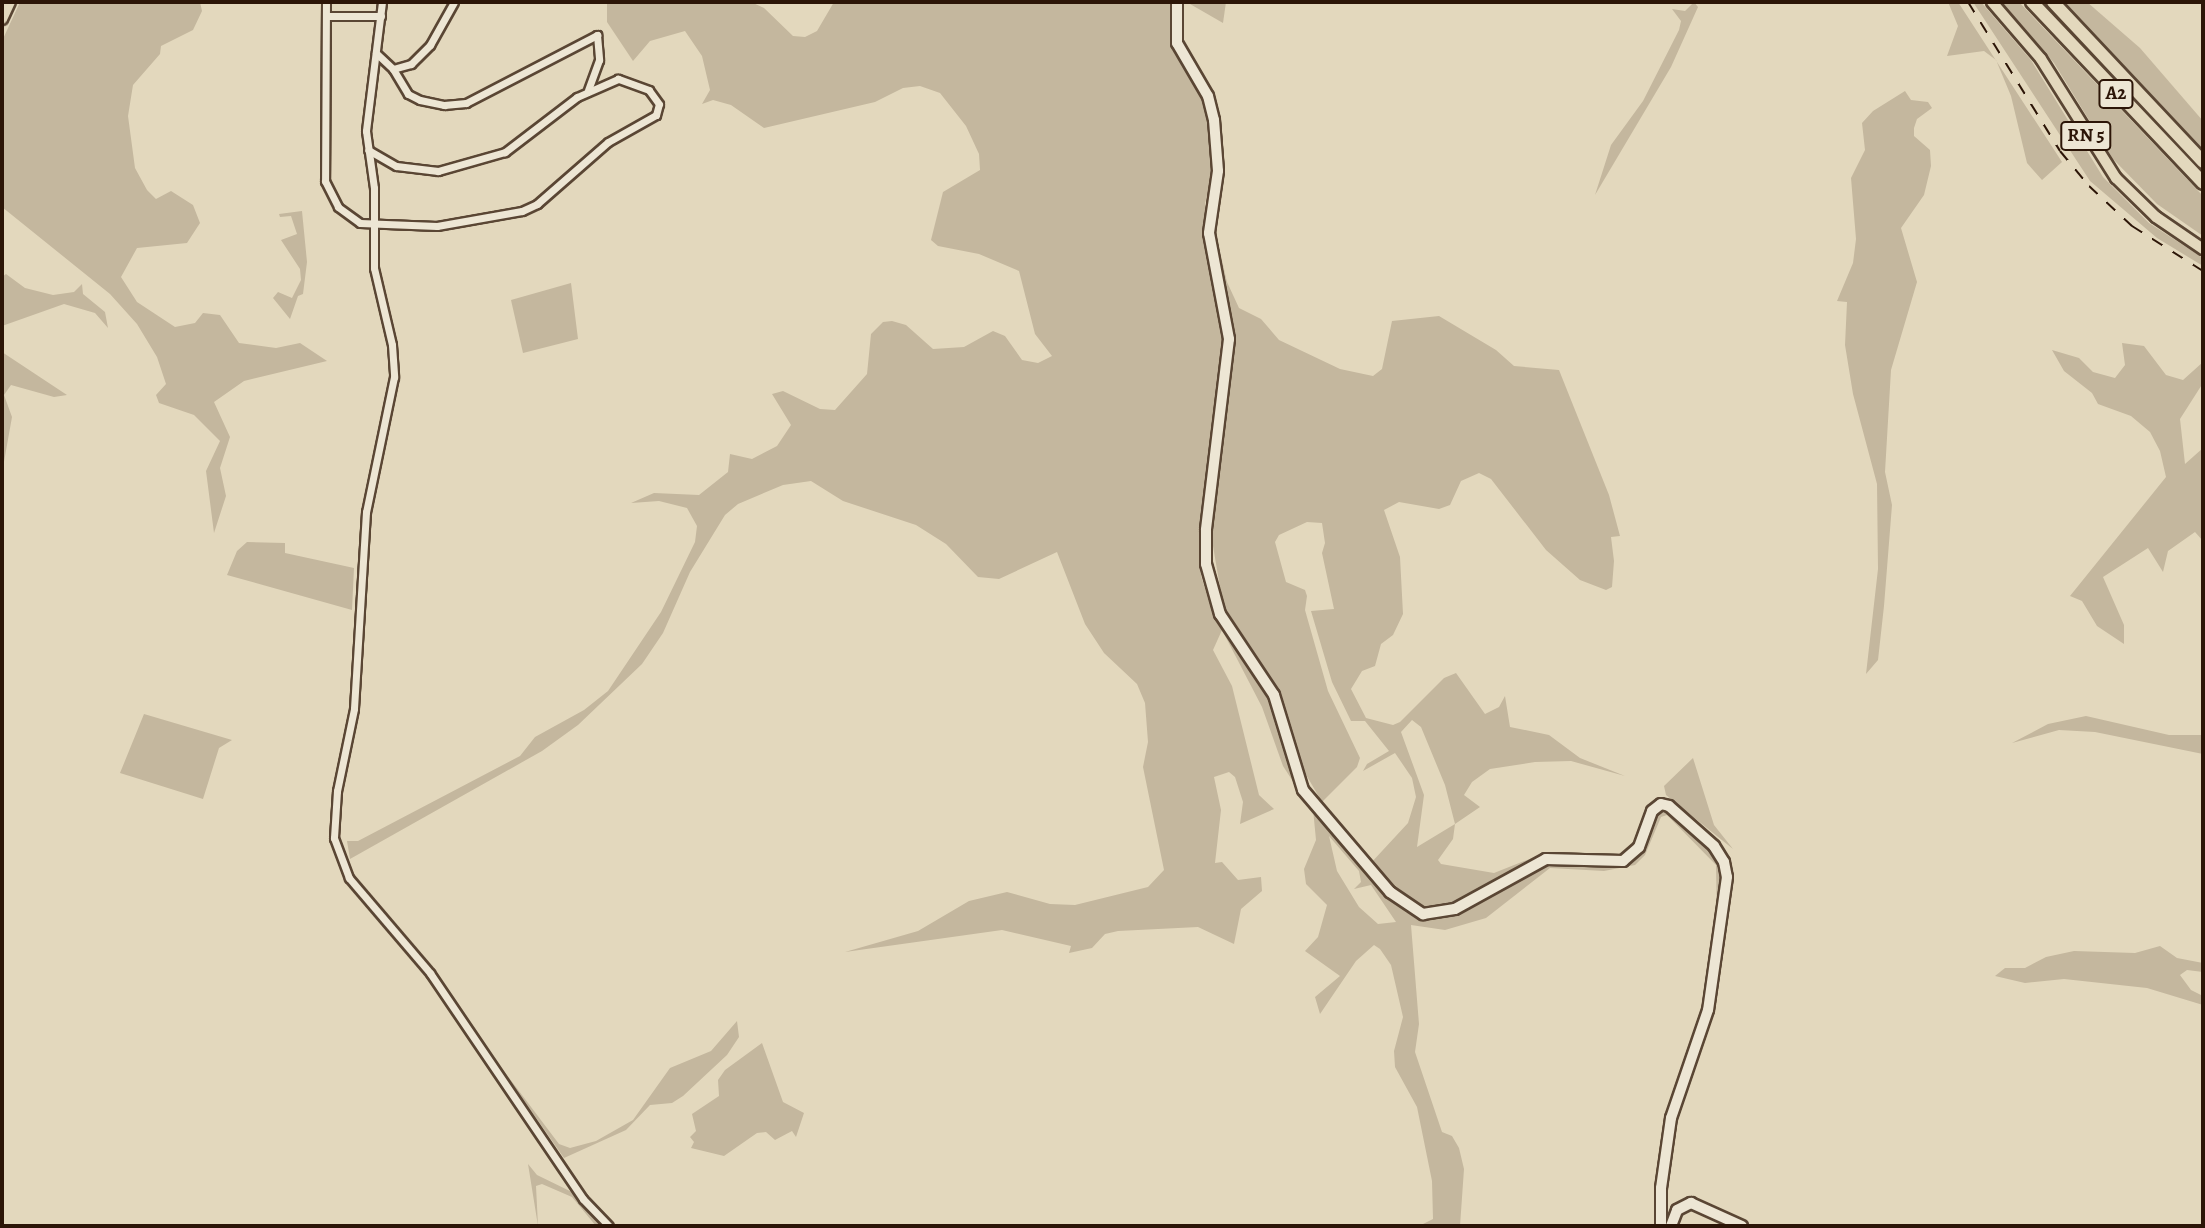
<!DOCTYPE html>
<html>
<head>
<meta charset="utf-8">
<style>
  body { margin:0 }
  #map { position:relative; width:2205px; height:1228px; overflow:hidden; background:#e3d8bd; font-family:Alegreya,serif }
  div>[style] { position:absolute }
  .green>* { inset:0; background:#c4b79e }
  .roads { filter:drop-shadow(2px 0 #5a4634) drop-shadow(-2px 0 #5a4634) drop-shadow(0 2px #5a4634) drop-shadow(0 -2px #5a4634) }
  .street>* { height:7px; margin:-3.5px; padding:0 3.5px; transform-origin:3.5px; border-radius:3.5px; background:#ede6d4 }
  .secondary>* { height:10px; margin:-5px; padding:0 5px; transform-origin:5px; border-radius:5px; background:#ede6d4 }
  .primary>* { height:10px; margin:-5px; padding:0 5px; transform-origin:5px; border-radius:5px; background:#e3d8bd }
  .highway>* { height:12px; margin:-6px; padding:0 6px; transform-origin:6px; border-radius:6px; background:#e3d8bd }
  .rail>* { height:2px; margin-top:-1px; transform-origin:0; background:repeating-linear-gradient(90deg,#2c1507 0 12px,transparent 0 24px) }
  span { translate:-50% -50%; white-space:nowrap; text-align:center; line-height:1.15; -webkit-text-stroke:5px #ede6d4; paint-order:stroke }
  .shield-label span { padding:2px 5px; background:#ede6d4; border:2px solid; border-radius:5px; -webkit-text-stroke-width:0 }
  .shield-label { font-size:19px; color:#2c1507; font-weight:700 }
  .frame { position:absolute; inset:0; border:4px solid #2c1507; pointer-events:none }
</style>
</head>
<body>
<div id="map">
  <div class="green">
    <i style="clip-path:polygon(20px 2px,200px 2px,202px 11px,193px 30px,161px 46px,160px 54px,133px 85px,128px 116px,135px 168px,147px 190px,156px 199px,171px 191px,193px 205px,200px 223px,187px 243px,137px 248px,121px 277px,137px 302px,175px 327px,195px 323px,203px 313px,220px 315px,239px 343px,276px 348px,300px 343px,327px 361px,244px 381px,214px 402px,230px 437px,220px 468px,226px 496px,214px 533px,206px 471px,220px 441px,194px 415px,159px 403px,156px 395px,166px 384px,157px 357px,137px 324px,110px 294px,2px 207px,2px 41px)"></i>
    <i style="clip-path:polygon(607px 2px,751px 2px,764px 8px,793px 36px,805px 37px,817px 31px,834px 2px,1172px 2px,1172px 49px,1201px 97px,1211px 135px,1212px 177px,1205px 203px,1205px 233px,1225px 341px,1199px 537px,1201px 576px,1212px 611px,1269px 698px,1301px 794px,1283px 766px,1262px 707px,1222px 630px,1213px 650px,1232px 686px,1259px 795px,1274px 809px,1240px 824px,1243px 802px,1235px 777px,1229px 772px,1214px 777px,1221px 810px,1215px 863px,1222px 862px,1238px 880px,1261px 877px,1262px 891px,1241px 909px,1234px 944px,1198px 927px,1118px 931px,1105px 934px,1092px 948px,1069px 953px,1071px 946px,1002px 930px,845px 952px,918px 931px,969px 901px,1007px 892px,1050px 904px,1075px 905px,1148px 887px,1164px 870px,1143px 767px,1148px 742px,1145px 703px,1137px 684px,1104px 653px,1085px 624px,1057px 552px,999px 579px,978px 577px,946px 544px,916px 525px,843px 501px,811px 481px,783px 485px,738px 504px,725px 515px,690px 572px,663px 633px,642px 664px,578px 725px,542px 751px,350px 859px,347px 841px,358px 841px,520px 756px,535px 737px,584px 710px,608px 691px,661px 612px,695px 542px,697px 526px,687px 508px,659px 501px,631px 503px,654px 493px,699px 495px,728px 472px,730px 454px,752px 459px,777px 446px,791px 425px,772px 394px,783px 391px,820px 409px,835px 410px,867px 374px,871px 334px,883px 322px,892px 321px,906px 325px,933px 349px,964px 347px,993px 331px,1005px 336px,1022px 360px,1038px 363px,1052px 356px,1035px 334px,1019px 271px,979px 254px,938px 246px,931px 240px,943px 192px,980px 170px,979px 154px,966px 126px,940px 93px,920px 86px,903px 88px,875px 102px,764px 128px,731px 105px,713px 100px,702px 104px,710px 90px,702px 56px,685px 31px,650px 41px,633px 61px,607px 22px)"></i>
    <i style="clip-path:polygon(1189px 2px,1226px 2px,1223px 23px,1190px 4px)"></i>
    <i style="clip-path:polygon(1694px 2px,1698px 7px,1671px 67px,1595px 195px,1611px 145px,1643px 101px,1679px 30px,1681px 21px,1672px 9px,1685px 11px)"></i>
    <i style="clip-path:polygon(1948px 2px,1958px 2px,2062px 162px,2042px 180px,2027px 163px,2011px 96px,1996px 60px,1984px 51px,1947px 56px,1958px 26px)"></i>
    <i style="clip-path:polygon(1973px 2px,1981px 2px,2031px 60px,2103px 177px,2149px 223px,2203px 258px,2203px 266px,2157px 238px,2090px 181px)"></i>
    <i style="clip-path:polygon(2002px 2px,2019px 2px,2203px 196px,2203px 236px,2157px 204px,2113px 159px,2054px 63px)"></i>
    <i style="clip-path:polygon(2064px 2px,2087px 2px,2140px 48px,2203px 121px,2203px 149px)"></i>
    <i style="clip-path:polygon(1905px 91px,1911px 100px,1928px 102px,1932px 108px,1917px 119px,1914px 128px,1914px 136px,1930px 150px,1931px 166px,1924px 195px,1901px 228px,1917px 282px,1891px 370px,1885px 472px,1892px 505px,1884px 606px,1878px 660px,1866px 674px,1878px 569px,1877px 484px,1853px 394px,1845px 345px,1847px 302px,1837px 301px,1853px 263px,1856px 239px,1851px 178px,1865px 150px,1862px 123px,1873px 111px)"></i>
    <i style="clip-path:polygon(302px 211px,307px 262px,303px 294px,298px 296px,290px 319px,273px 298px,278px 292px,292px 298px,301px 280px,300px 269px,281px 240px,297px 234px,291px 216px,280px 217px,279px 214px)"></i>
    <i style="clip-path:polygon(evenodd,1214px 226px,1227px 282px,1239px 308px,1261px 319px,1279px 340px,1340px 369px,1373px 376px,1382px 369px,1392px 321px,1439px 316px,1496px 350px,1514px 366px,1559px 370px,1609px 495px,1620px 536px,1611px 537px,1614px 561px,1612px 587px,1606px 590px,1580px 580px,1546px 550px,1491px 479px,1479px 473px,1461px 481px,1450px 505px,1439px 509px,1399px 502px,1384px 510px,1400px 557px,1403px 614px,1393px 635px,1381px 644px,1375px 666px,1362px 671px,1351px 689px,1366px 718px,1393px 725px,1400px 722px,1444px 678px,1456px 673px,1485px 714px,1499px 707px,1505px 696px,1510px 727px,1549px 735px,1580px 758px,1625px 776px,1571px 761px,1535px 762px,1490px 769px,1472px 782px,1464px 795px,1480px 807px,1455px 824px,1453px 839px,1438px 860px,1441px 864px,1494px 873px,1537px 856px,1445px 909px,1421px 909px,1403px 899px,1370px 864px,1408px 823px,1416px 797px,1412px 778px,1395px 753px,1363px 771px,1367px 764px,1389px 751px,1365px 721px,1351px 721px,1332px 682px,1311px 611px,1334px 609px,1322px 553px,1325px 543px,1322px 523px,1307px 522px,1279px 535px,1275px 542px,1286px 582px,1305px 590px,1307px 596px,1305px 610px,1328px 691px,1360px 758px,1357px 767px,1322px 802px,1298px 761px,1281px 693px,1223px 605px,1212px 540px,1235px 339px,1214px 226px,1412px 720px,1421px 727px,1445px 785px,1455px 824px,1417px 847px,1424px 795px,1401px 732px,1412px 720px)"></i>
    <i style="clip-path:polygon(6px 274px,25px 288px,53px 295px,74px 292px,82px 284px,83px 294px,105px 312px,108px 328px,95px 313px,64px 304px,2px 326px,2px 277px)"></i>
    <i style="clip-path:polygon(571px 283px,578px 339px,523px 353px,511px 300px)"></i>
    <i style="clip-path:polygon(2122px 343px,2144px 346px,2166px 375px,2183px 380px,2203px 362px,2203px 383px,2180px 419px,2185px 464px,2203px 448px,2203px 541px,2195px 532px,2168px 551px,2163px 572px,2148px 548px,2103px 577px,2124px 625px,2124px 644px,2097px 626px,2082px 601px,2070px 596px,2166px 477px,2160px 451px,2150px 432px,2131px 416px,2098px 404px,2092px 393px,2064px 371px,2052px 350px,2079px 358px,2093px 372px,2115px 378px,2125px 365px)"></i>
    <i style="clip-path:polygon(2px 352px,67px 395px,54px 397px,11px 385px,4px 395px,12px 417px,2px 473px)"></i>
    <i style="clip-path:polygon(247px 542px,285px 543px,285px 553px,354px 568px,352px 610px,227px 575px,237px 551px)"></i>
    <i style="clip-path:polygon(144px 714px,232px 740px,219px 748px,203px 799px,120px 773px)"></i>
    <i style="clip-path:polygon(2086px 716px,2169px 735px,2203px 735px,2203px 754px,2095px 732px,2059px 730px,2012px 743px,2048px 724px)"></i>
    <i style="clip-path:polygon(1693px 758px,1714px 825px,1733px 849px,1666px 795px,1664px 786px)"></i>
    <i style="clip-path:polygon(evenodd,1313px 809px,1391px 900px,1421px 918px,1456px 913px,1545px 864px,1624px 864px,1643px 849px,1653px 819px,1662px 809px,1705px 844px,1720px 868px,1717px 922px,1716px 865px,1667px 815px,1661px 817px,1645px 855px,1635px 865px,1604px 871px,1550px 868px,1486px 918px,1445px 930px,1411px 925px,1419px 1024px,1415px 1052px,1442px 1132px,1452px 1136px,1459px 1148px,1464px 1169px,1460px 1226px,1419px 1226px,1433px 1219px,1432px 1181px,1417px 1107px,1395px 1067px,1394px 1051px,1403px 1017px,1391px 965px,1380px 949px,1374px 945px,1356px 961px,1320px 1014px,1315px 997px,1340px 976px,1305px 951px,1318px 937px,1327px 905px,1306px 884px,1304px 869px,1316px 840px,1313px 809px,1329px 836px,1359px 871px,1361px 882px,1354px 889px,1371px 885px,1396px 922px,1378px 924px,1359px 907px,1337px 871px,1329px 836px)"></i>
    <i style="clip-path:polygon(2160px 946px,2177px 958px,2203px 963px,2203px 972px,2187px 970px,2180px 975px,2191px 990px,2203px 996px,2203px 1005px,2147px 988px,2064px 979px,2025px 983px,1995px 976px,2005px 968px,2025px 968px,2046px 957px,2074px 951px,2135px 953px)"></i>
    <i style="clip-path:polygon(737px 1021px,739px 1037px,727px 1055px,683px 1096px,672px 1103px,650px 1105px,626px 1130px,564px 1158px,500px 1066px,559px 1144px,570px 1148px,596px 1141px,633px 1120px,670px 1068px,711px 1051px)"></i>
    <i style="clip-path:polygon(762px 1043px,783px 1102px,804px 1113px,796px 1137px,792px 1131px,775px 1140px,766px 1132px,757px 1133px,724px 1156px,691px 1148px,694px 1142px,690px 1137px,696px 1131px,692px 1114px,719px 1096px,718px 1080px,725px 1070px)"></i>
    <i style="clip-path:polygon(528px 1164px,537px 1175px,576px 1194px,604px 1226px,596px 1226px,572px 1197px,542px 1184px,536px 1186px,538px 1226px)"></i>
  </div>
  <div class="roads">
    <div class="street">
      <i style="left:326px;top:2px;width:179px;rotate:90.3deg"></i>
      <i style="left:325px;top:181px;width:29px;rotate:63deg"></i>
      <i style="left:338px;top:207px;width:27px;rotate:36deg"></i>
      <i style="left:360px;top:223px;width:77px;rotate:2.2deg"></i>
      <i style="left:437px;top:226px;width:86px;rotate:-10deg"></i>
      <i style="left:522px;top:211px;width:17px;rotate:-25deg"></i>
      <i style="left:537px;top:204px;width:94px;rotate:-41.1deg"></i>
      <i style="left:608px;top:142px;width:55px;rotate:-29.4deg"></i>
      <i style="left:656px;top:115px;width:11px;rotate:-75deg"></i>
      <i style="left:659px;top:104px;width:17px;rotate:-126deg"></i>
      <i style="left:649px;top:90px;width:33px;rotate:-160deg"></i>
      <i style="left:618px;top:79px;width:45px;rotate:156.3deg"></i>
      <i style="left:577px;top:97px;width:91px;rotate:142.6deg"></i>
      <i style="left:505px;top:152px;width:70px;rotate:164.2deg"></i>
      <i style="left:438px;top:171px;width:42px;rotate:-173.2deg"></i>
      <i style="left:396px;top:166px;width:32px;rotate:-150deg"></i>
      <i style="left:382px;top:2px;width:130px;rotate:97.1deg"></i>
      <i style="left:366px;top:131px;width:58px;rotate:82deg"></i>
      <i style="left:374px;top:188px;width:80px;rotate:90deg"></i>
      <i style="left:374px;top:268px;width:79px;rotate:76.8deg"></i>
      <i style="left:392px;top:345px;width:32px;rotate:86deg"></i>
      <i style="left:394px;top:377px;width:138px;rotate:101.7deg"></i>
      <i style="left:366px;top:512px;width:197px;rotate:93.5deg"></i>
      <i style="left:354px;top:709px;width:84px;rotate:101.7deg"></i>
      <i style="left:337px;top:791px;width:47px;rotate:93.7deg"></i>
      <i style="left:334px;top:838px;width:43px;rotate:69.4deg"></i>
      <i style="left:349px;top:878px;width:125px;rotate:49.5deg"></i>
      <i style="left:430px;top:973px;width:273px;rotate:55.9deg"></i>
      <i style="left:583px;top:1199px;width:37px;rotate:46deg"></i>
      <i style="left:326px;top:16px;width:55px"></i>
      <i style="left:376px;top:53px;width:23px;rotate:43deg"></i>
      <i style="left:393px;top:69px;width:19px;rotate:-16deg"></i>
      <i style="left:411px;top:64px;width:27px;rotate:-45deg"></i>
      <i style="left:430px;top:45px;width:49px;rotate:-60.8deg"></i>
      <i style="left:393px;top:69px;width:29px;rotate:59deg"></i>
      <i style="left:408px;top:94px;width:13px;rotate:27deg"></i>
      <i style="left:420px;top:100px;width:25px;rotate:12deg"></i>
      <i style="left:444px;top:105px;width:22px;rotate:-5deg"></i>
      <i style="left:466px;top:103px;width:148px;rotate:-27.4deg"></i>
      <i style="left:597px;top:35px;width:25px;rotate:85deg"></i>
      <i style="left:599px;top:60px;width:32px;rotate:110deg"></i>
    </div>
    <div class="secondary">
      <i style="left:1177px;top:2px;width:41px;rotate:90deg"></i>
      <i style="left:1177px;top:43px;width:61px;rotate:59.7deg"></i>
      <i style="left:1208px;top:96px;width:25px;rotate:76deg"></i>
      <i style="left:1214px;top:120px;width:51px;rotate:85.5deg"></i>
      <i style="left:1218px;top:171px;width:63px;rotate:98.3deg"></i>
      <i style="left:1209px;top:233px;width:108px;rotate:79.3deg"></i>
      <i style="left:1229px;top:339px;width:192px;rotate:96.9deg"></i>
      <i style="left:1206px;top:530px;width:34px;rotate:90deg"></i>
      <i style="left:1206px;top:564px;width:52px;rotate:74.4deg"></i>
      <i style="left:1220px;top:614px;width:97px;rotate:56.3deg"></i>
      <i style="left:1274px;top:695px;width:99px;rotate:73deg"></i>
      <i style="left:1303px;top:790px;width:134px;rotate:49.5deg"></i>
      <i style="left:1390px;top:892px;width:40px;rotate:34deg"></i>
      <i style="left:1423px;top:914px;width:32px;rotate:-9deg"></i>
      <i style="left:1455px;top:909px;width:104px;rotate:-28.8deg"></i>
      <i style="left:1546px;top:859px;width:77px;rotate:1.5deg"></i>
      <i style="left:1623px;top:861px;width:21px;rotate:-41deg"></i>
      <i style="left:1639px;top:847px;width:38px;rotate:-70deg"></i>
      <i style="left:1652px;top:811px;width:11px;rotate:-38deg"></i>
      <i style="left:1661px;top:804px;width:8px;rotate:14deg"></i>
      <i style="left:1669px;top:806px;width:60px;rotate:41.6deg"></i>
      <i style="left:1714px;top:846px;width:19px;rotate:58deg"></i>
      <i style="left:1724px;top:862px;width:15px;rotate:79deg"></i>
      <i style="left:1727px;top:877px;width:134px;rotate:98.1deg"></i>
      <i style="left:1708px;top:1010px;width:114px;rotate:108.9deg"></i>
      <i style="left:1671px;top:1118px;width:71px;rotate:98.1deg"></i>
      <i style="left:1661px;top:1188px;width:38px;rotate:90deg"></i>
      <i style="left:1671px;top:1226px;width:17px;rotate:-69deg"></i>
      <i style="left:1677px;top:1210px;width:16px;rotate:-27deg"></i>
      <i style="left:1691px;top:1203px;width:56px;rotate:24.3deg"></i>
    </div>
    <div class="primary">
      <i style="left:1992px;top:2px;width:75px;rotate:49.3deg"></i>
      <i style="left:2041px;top:59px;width:141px;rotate:57.8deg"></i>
      <i style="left:2116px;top:178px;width:56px;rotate:44.3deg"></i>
      <i style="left:2156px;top:217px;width:57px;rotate:34.2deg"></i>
      <i style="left:2px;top:19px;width:19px;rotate:-65deg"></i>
    </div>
    <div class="highway">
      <i style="left:2032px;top:2px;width:249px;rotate:46.6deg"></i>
      <i style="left:2053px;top:2px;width:219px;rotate:46.8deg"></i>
    </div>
  </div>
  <div class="rail">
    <i style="left:1968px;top:2px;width:175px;rotate:58.3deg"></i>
    <i style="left:2060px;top:151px;width:45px;rotate:50.4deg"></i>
    <i style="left:2089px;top:186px;width:59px;rotate:42.9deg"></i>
    <i style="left:2132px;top:226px;width:84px;rotate:32.4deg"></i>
  </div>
  <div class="shield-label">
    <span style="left:2116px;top:94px">A2</span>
    <span style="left:2086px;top:136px">RN 5</span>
  </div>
  <div class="frame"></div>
</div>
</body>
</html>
